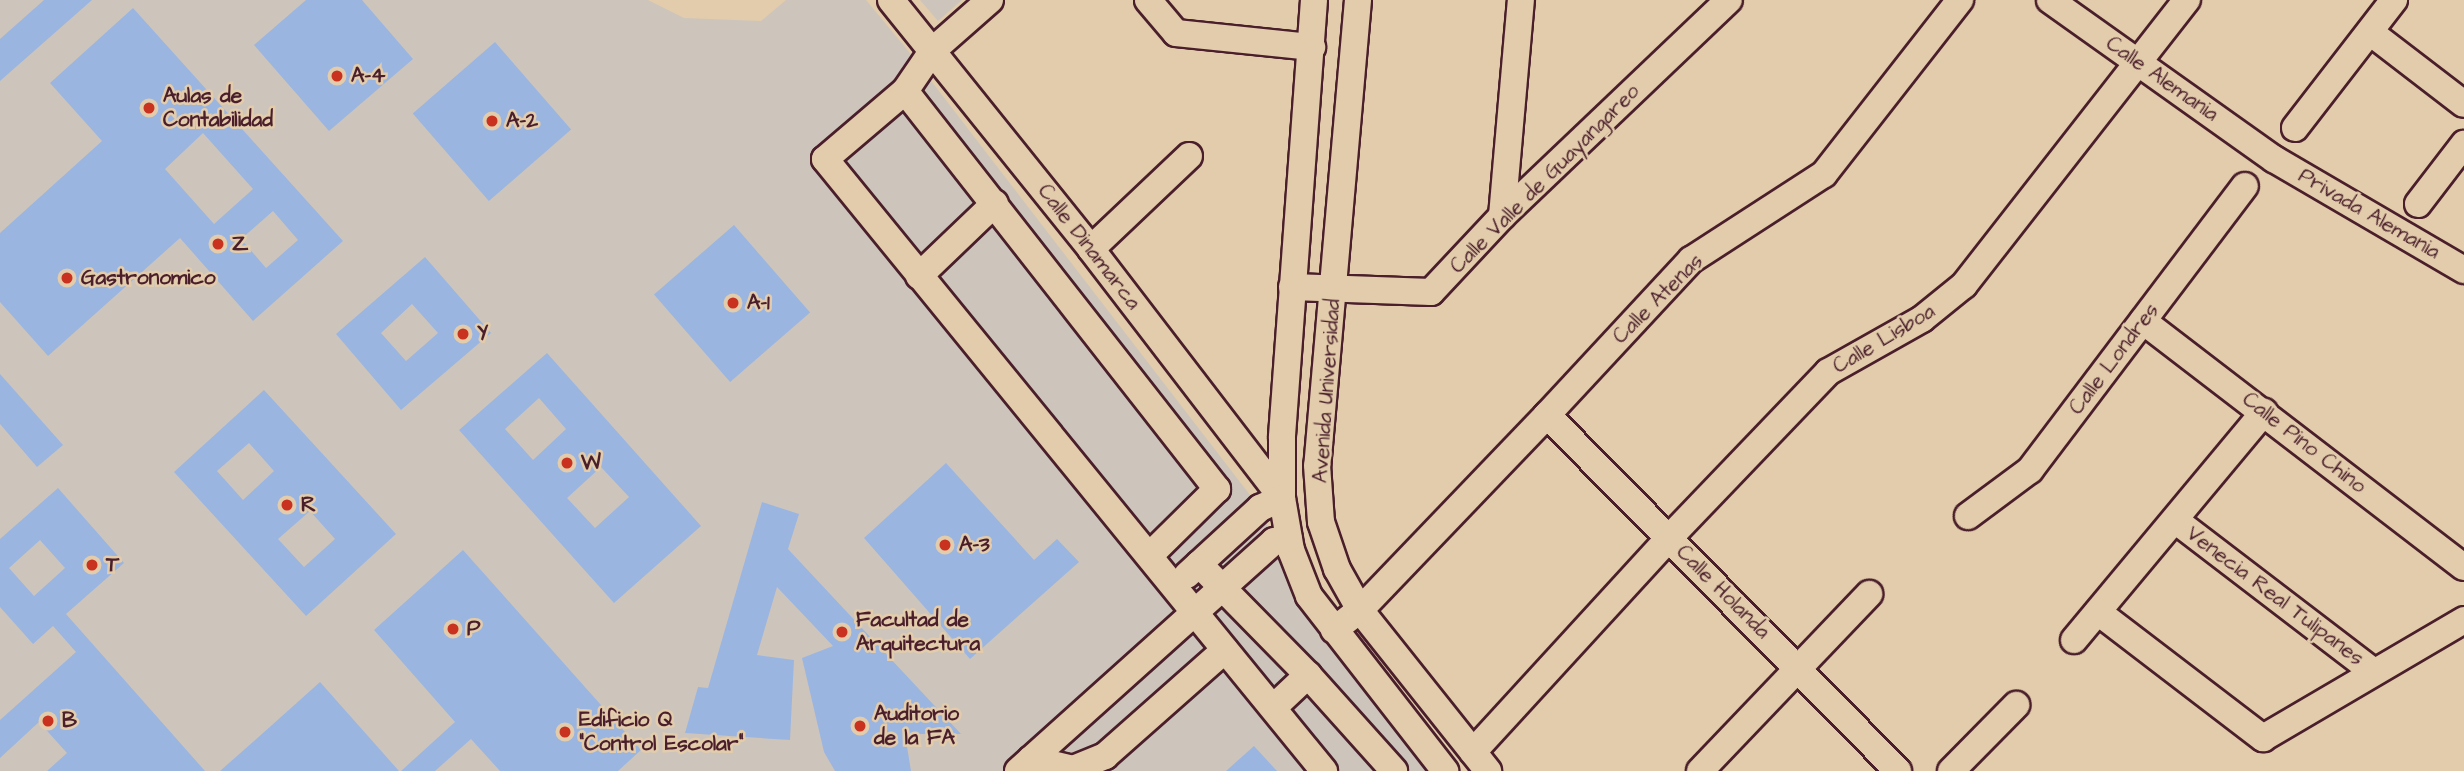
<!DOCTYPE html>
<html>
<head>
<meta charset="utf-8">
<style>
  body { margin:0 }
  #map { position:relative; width:2464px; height:771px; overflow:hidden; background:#e2ccab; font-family:"Architects Daughter",sans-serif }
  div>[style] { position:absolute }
  .built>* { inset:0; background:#cdc5bb }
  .building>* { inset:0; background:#9bb5e1; transform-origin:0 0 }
  .roads { filter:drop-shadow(2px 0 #4a1f2b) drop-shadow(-2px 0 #4a1f2b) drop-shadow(0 2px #4a1f2b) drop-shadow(0 -2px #4a1f2b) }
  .minor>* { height:26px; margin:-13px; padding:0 13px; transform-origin:13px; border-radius:13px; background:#e2ccab }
  .dots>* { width:19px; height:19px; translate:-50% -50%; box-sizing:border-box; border:4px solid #e2ccab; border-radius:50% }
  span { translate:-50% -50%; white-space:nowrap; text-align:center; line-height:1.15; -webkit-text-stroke:5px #e2ccab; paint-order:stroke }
  .poi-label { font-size:21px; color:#4a1f2b; font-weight:700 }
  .left { translate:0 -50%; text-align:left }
  .street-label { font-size:21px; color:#4a1f2b }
</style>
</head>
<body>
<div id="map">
  <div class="built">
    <i style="clip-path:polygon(0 0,648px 0,684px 18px,761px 21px,786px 0,866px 0,905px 47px,1260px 508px,1302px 608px,1427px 771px,0 771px)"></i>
    <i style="clip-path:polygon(920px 0,962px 0,938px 21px)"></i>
  </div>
  <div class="building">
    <i style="clip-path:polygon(44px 0,92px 0,0 81px,0 39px)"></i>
    <i style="clip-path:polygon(306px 0,362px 0,413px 59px,329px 131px,254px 45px)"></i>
    <i style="clip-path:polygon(evenodd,133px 8px,343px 241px,253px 321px,180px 238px,48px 356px,0 302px,0 233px,102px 141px,50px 83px,133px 8px,203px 133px,253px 189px,214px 224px,165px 169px,203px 133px,133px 8px,273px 211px,298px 240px,266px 268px,241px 239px,273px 211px)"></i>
    <i style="left:495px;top:42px;width:116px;height:109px;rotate:49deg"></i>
    <i style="left:734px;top:225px;width:116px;height:106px;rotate:49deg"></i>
    <i style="clip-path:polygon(evenodd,425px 257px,491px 333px,401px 410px,336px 334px,425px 257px,412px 304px,438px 333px,406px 361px,381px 333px,412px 304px)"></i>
    <i style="clip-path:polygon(evenodd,547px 353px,701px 526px,614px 603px,459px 430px,547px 353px,539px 398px,566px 429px,533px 460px,505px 429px,539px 398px,547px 353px,601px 467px,629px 497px,595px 528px,567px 498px,601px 467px)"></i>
    <i style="clip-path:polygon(0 374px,63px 445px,37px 467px,0 424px)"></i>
    <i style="clip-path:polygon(evenodd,264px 390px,396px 534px,306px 616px,174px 472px,264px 390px,249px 443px,274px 471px,243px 500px,217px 471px,249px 443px,264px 390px,310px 511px,335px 539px,304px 567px,278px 539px,310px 511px)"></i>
    <i style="clip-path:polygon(946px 463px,1034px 560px,1057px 539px,1079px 562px,970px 659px,864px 538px)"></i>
    <i style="clip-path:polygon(evenodd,58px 488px,124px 563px,66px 614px,205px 771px,47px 771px,67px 753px,39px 722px,0 758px,0 720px,76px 652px,53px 626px,33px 644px,0 607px,0 539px,58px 488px,40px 540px,65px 568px,34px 596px,9px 568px,40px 540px)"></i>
    <i style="clip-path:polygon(762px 502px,799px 514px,788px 549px,961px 734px,905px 734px,911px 771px,835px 771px,824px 752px,802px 658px,833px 646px,777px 587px,757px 655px,794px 660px,790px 740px,685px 733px,698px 687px,708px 688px)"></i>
    <i style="clip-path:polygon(463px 550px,641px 750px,618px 771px,500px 771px,471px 739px,435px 771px,401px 771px,455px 722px,374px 630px)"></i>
    <i style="clip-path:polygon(320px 682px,399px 771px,220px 771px,272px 725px)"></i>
    <i style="clip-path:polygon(1254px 746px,1277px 771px,1226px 771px)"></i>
  </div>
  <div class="roads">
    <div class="minor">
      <i style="left:891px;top:0;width:319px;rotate:51.2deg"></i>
      <i style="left:1091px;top:249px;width:314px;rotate:52.5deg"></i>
      <i style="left:990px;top:0;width:76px;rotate:138.7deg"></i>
      <i style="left:933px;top:50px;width:50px;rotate:124.3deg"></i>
      <i style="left:905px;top:91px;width:105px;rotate:139.6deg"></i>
      <i style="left:825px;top:159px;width:790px;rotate:50.81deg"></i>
      <i style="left:1148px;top:0;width:43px;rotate:49.7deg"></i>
      <i style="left:1176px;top:33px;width:137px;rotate:5.9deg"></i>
      <i style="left:1314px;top:0;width:439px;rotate:94.2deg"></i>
      <i style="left:1282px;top:438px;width:60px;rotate:90deg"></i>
      <i style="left:1282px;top:498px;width:53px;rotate:80.2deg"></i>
      <i style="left:1291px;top:550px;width:49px;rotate:68.6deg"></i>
      <i style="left:1309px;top:596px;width:222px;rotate:52.1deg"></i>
      <i style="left:1358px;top:0;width:467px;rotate:95deg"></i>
      <i style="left:1317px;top:465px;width:57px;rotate:86deg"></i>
      <i style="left:1321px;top:522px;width:50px;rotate:71.2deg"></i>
      <i style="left:1337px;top:569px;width:47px;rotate:60.7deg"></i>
      <i style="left:1360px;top:610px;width:206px;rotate:51.5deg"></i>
      <i style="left:2050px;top:0;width:275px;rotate:35.4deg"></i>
      <i style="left:2274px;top:159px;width:220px;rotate:30.3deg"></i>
      <i style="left:2370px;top:32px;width:118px;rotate:37.5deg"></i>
      <i style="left:905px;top:91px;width:506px;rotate:51.91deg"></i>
      <i style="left:1217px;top:489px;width:95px;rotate:135.4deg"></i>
      <i style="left:2295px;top:128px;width:162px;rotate:-52.3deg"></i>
      <i style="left:2418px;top:204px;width:76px;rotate:-52.5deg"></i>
      <i style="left:1502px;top:216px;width:217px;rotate:-85deg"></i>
      <i style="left:1091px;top:249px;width:135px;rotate:-43.5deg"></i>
      <i style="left:919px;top:276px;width:105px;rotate:-43.8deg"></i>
      <i style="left:1292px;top:287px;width:139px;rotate:2.1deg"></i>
      <i style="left:1431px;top:292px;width:104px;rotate:-46.9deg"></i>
      <i style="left:1502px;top:216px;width:313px;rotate:-43.6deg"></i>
      <i style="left:2143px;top:321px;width:404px;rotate:37.5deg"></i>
      <i style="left:1547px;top:415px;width:500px;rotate:45.4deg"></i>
      <i style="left:1968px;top:516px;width:77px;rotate:-36.6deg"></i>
      <i style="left:2030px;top:470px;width:356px;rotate:-52.9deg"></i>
      <i style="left:2175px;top:520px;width:250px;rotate:37.4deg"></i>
      <i style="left:1199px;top:564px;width:156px;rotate:45.5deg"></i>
      <i style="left:1308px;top:675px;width:129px;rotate:48.1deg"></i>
      <i style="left:1187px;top:575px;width:99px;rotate:-42.5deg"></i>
      <i style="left:1260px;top:508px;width:24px;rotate:-24deg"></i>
      <i style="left:2098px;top:612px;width:208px;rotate:37.4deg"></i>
      <i style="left:2263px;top:738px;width:233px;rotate:-30.4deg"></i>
      <i style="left:1334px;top:630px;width:33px;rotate:-38deg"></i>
      <i style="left:1360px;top:610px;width:270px;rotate:-46.2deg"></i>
      <i style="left:1547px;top:415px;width:212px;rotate:-47.1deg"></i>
      <i style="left:1691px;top:260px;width:158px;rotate:-32.9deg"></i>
      <i style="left:1824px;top:174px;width:221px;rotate:-52deg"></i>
      <i style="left:2074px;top:640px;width:297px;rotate:-50.2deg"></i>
      <i style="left:1274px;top:707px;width:47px;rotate:-43.3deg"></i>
      <i style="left:1473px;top:752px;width:290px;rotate:-47.5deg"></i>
      <i style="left:1669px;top:538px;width:230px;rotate:-46.2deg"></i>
      <i style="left:1828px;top:372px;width:108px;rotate:-29.4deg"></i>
      <i style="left:1922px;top:319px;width:54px;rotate:-39deg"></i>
      <i style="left:1964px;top:285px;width:362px;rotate:-52deg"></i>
      <i style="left:1031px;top:759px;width:43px;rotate:13.4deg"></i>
      <i style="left:1073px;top:769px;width:35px;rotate:-22deg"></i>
      <i style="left:1105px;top:756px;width:160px;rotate:-41.5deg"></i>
      <i style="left:1018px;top:771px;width:344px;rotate:-41.9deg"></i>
      <i style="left:1274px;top:541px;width:15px;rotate:-11deg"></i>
      <i style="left:1700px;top:771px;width:245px;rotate:-46.3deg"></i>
      <i style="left:1951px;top:771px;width:93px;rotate:-45.4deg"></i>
    </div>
  </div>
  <div class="dots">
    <i style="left:337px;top:76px;background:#c8321e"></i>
    <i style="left:149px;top:108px;background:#c8321e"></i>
    <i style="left:492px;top:121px;background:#c8321e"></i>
    <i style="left:218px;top:244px;background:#c8321e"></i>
    <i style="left:67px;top:278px;background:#c8321e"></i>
    <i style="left:733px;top:303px;background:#c8321e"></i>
    <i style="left:463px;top:334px;background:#c8321e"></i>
    <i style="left:567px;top:463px;background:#c8321e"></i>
    <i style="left:287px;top:505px;background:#c8321e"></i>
    <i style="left:945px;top:545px;background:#c8321e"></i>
    <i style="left:92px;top:565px;background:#c8321e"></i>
    <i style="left:453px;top:629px;background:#c8321e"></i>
    <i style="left:842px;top:632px;background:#c8321e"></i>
    <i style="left:48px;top:721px;background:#c8321e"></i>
    <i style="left:860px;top:726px;background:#c8321e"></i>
    <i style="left:565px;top:732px;background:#c8321e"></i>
  </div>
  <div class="poi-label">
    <span class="left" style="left:351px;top:76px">A-4</span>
    <span class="left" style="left:163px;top:108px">Aulas de<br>Contabilidad</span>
    <span class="left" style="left:506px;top:121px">A-2</span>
    <span class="left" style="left:232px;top:244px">Z</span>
    <span class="left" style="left:81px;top:278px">Gastronomico</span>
    <span class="left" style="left:747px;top:303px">A-1</span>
    <span class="left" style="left:477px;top:334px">Y</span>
    <span class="left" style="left:581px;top:463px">W</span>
    <span class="left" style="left:301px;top:505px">R</span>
    <span class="left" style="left:959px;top:545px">A-3</span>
    <span class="left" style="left:106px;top:565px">T</span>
    <span class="left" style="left:856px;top:632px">Facultad de<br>Arquitectura</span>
    <span class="left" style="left:467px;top:629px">P</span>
    <span class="left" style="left:874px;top:726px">Auditorio<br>de la FA</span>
    <span class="left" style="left:579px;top:732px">Edificio Q<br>"Control Escolar"</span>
    <span class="left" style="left:62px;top:721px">B</span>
  </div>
  <div class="street-label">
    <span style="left:2162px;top:79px;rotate:35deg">Calle Alemania</span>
    <span style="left:1545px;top:179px;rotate:-45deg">Calle Valle de Guayangareo</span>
    <span style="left:2369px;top:214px;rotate:30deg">Privada Alemania</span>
    <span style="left:1089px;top:247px;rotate:52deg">Calle Dinamarca</span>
    <span style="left:1658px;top:299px;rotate:-45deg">Calle Atenas</span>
    <span style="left:1884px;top:339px;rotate:-31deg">Calle Lisboa</span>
    <span style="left:2114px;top:359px;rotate:-53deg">Calle Londres</span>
    <span style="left:1327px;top:391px;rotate:-86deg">Avenida Universidad</span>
    <span style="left:2304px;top:443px;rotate:38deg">Calle Pino Chino</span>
    <span style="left:1723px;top:592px;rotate:45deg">Calle Holanda</span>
    <span style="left:2275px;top:596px;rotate:37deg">Venecia Real Tulipanes</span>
  </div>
</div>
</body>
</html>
